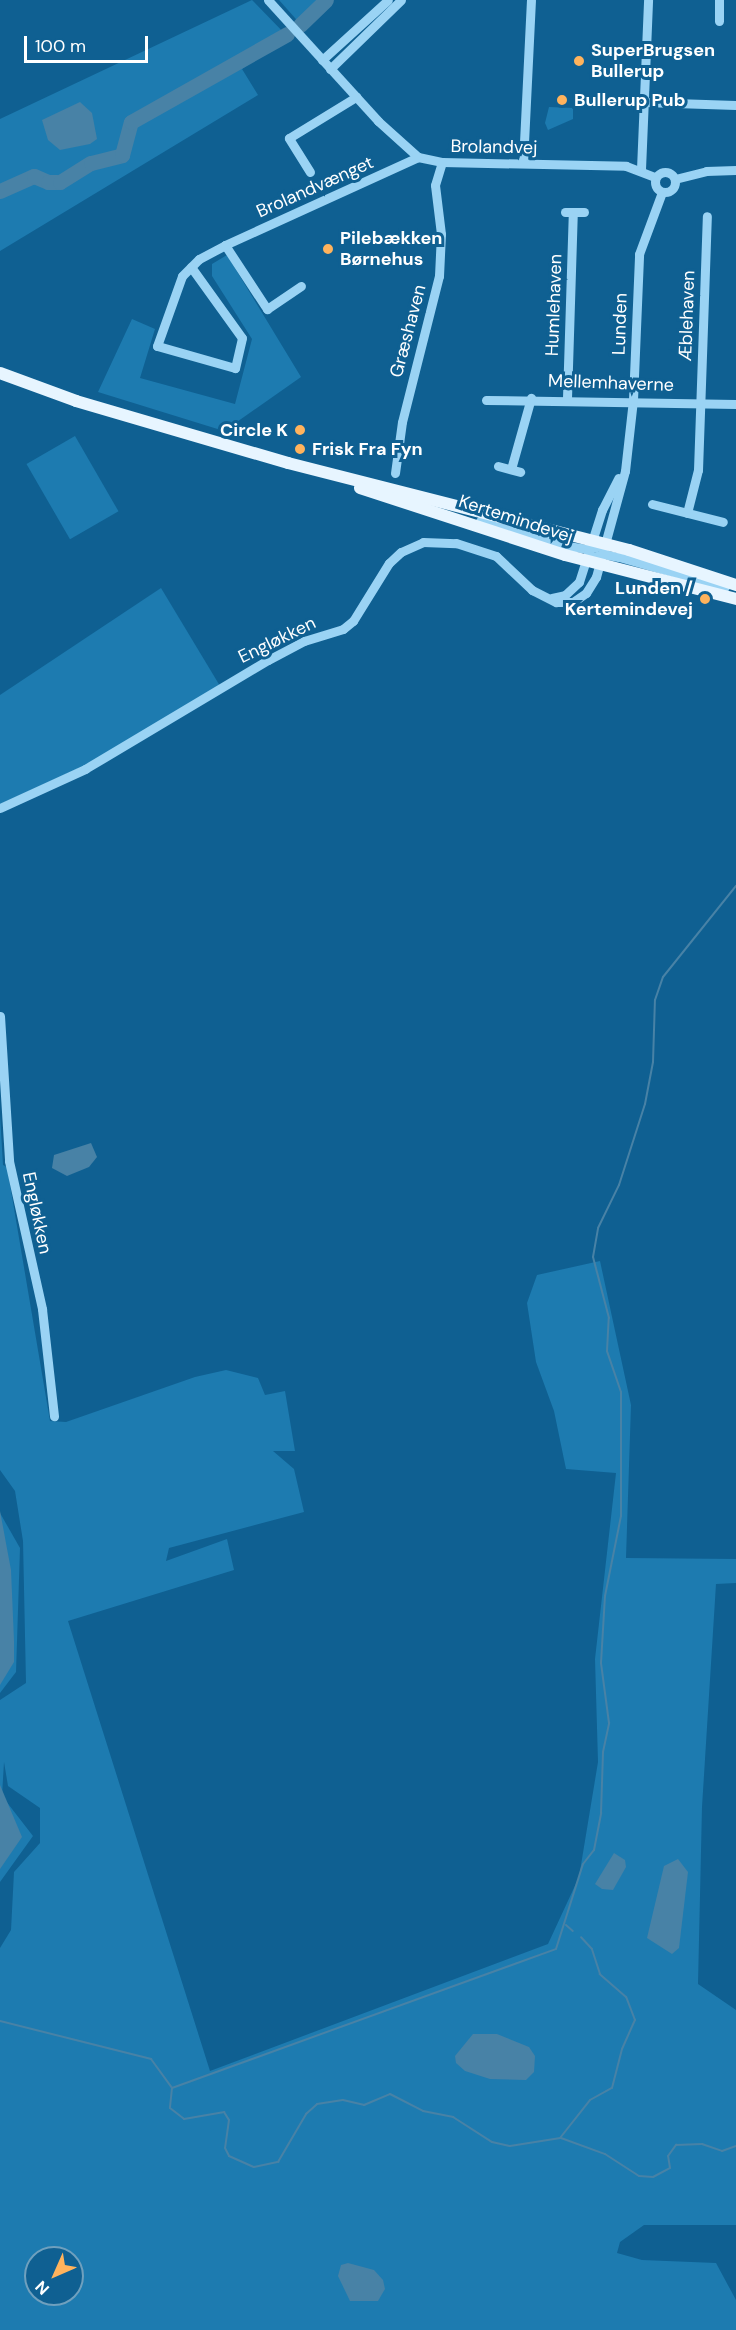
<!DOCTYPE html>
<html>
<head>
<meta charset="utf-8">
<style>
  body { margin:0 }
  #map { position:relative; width:736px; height:2330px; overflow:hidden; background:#0f6092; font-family:"DM Sans",sans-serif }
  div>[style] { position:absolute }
  .green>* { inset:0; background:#1d7bb0; transform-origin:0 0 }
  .water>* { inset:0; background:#4882a6 }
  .stream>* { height:2px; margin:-1px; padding:0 1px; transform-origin:1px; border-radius:1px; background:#4882a6 }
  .river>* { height:15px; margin:-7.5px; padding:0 7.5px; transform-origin:7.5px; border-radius:7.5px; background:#4882a6 }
  .minor>* { height:9px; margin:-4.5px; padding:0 4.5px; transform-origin:4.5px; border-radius:4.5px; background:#9ad3f4 }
  .minor>.ring { margin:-4.5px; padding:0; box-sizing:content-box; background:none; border:9px solid #9ad3f4; border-radius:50% }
  .major>* { height:12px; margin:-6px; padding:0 6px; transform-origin:6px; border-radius:6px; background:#e7f5ff }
  .dots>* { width:16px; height:16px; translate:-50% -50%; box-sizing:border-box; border:3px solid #0f6092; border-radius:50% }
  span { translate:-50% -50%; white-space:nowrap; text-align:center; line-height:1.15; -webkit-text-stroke:6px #0f6092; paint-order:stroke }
  .poi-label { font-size:18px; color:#fff; font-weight:700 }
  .left { translate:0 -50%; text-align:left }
  .right { translate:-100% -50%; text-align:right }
  .street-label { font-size:18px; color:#fff }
  .north { position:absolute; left:24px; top:2246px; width:60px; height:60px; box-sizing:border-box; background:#0f6092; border:2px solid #6fa0be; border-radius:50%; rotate:225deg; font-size:16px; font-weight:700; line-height:24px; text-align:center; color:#fff }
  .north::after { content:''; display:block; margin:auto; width:21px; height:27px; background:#ffb35d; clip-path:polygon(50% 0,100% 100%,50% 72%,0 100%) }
  .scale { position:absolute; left:24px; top:36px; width:124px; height:27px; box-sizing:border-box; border:3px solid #fff; border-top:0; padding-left:8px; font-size:18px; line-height:21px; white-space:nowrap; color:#fff; -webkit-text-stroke:4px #0f6092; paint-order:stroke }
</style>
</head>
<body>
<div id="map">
  <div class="green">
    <i style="clip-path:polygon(252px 0,288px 37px,242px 69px,258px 95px,0 251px,0 119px)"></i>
    <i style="clip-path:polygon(279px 0,331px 0,303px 27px)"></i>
    <i style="clip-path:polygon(549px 107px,573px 108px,573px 119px,548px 130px,545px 123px)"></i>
    <i style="clip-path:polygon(227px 255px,301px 377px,224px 431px,98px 392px,132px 319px,155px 329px,140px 378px,235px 404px,252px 339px,212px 276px,212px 264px)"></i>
    <i style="left:75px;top:436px;width:87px;height:56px;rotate:60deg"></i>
    <i style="clip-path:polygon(161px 588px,220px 686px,95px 761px,0 804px,0 695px)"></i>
    <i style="clip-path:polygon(evenodd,0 1114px,3px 1165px,7px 1167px,50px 1421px,66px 1422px,195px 1377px,226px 1370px,258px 1378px,265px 1395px,285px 1391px,295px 1451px,273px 1451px,294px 1469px,304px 1512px,169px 1548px,166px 1561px,227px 1539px,234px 1570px,68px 1621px,210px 2071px,548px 1944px,579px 1877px,598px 1762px,595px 1659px,616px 1473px,566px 1469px,554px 1411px,536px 1362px,527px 1303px,537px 1275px,600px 1261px,631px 1405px,626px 1558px,736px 1559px,736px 1583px,716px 1584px,702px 1807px,698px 1984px,736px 2010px,736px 2225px,644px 2225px,620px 2242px,617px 2253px,642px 2260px,716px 2263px,736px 2300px,736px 2330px,0 2330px,0 1948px,11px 1930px,14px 1872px,40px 1843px,40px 1808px,8px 1786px,4px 1762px,2px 1796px,33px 1836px,0 1882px,0 1700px,26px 1683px,23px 1541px,15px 1491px,0 1470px,0 1114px,36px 2258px,72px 2258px,72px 2294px,36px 2294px,36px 2258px)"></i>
    <i style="clip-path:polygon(0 1513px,20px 1548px,16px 1672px,0 1693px)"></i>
  </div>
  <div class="water">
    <i style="clip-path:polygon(80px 102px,92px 113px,97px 139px,90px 144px,60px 150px,48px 140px,42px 120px)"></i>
    <i style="clip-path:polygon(91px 1143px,97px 1157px,89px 1167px,67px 1176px,52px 1168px,54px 1155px)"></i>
    <i style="clip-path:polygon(0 1511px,11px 1570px,14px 1641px,14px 1662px,0 1685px)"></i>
    <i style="clip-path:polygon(0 1785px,22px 1837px,0 1869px)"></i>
    <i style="clip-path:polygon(614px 1853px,625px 1860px,626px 1867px,613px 1890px,602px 1889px,595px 1884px)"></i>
    <i style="clip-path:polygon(678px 1859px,688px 1872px,679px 1948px,672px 1954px,647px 1938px,664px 1866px)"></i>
    <i style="clip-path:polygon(473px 2034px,497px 2034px,529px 2047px,535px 2056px,534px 2072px,526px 2080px,490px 2079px,465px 2071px,456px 2063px,455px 2056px)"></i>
    <i style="clip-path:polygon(348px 2263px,374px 2270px,383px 2280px,385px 2289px,378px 2301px,350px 2301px,338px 2276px,341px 2265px)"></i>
  </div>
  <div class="stream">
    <i style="left:566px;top:1925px;width:9px;rotate:41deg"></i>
    <i style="left:0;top:2021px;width:156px;rotate:14.1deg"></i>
    <i style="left:151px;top:2059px;width:36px;rotate:54deg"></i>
    <i style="left:172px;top:2088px;width:408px;rotate:-19.9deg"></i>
    <i style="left:556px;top:1949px;width:89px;rotate:-72.4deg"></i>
    <i style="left:583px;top:1864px;width:18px;rotate:-52deg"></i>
    <i style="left:594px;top:1850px;width:38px;rotate:-79deg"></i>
    <i style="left:601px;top:1813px;width:61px;rotate:-88.1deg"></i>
    <i style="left:603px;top:1752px;width:30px;rotate:-78deg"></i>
    <i style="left:609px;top:1723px;width:61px;rotate:-97.6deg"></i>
    <i style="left:601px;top:1663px;width:67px;rotate:-86.6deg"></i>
    <i style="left:605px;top:1596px;width:82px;rotate:-78.7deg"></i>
    <i style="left:621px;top:1516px;width:124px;rotate:-90deg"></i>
    <i style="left:621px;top:1392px;width:43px;rotate:-108.9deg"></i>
    <i style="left:607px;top:1351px;width:33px;rotate:-87deg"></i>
    <i style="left:609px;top:1318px;width:63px;rotate:-104.7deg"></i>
    <i style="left:593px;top:1257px;width:29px;rotate:-80deg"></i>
    <i style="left:598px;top:1228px;width:48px;rotate:-64deg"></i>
    <i style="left:619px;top:1185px;width:85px;rotate:-72.2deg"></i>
    <i style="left:645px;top:1104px;width:43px;rotate:-79.2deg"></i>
    <i style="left:653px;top:1062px;width:62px;rotate:-88.2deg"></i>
    <i style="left:655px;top:1000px;width:24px;rotate:-71deg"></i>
    <i style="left:663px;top:977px;width:117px;rotate:-51.3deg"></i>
    <i style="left:172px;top:2088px;width:20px;rotate:96deg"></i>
    <i style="left:170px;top:2108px;width:18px;rotate:38deg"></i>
    <i style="left:184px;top:2119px;width:41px;rotate:-9.9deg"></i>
    <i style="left:224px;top:2112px;width:9px;rotate:58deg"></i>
    <i style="left:229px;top:2120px;width:28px;rotate:98deg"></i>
    <i style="left:225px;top:2148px;width:9px;rotate:63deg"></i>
    <i style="left:229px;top:2156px;width:27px;rotate:24deg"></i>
    <i style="left:254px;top:2167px;width:25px;rotate:-12deg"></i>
    <i style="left:278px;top:2162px;width:56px;rotate:-59.7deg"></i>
    <i style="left:306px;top:2114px;width:15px;rotate:-42deg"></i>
    <i style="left:317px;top:2104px;width:26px;rotate:-9deg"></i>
    <i style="left:343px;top:2100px;width:22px;rotate:13deg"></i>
    <i style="left:364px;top:2105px;width:28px;rotate:-23deg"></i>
    <i style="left:390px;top:2094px;width:37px;rotate:27deg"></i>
    <i style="left:423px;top:2111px;width:31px;rotate:11deg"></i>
    <i style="left:453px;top:2117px;width:46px;rotate:32.7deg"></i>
    <i style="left:492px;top:2142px;width:18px;rotate:13deg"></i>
    <i style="left:510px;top:2146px;width:51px;rotate:-9.1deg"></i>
    <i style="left:560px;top:2138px;width:48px;rotate:-51.7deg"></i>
    <i style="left:590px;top:2100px;width:25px;rotate:-29deg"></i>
    <i style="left:612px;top:2088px;width:40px;rotate:-75.6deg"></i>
    <i style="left:622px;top:2049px;width:32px;rotate:-66deg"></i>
    <i style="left:635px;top:2020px;width:25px;rotate:-111deg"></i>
    <i style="left:626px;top:1997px;width:35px;rotate:-139deg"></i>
    <i style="left:600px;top:1974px;width:26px;rotate:-108deg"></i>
    <i style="left:592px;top:1949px;width:16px;rotate:-133deg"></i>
    <i style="left:561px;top:2138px;width:47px;rotate:20deg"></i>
    <i style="left:605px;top:2154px;width:40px;rotate:32.9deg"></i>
    <i style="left:639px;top:2176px;width:14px;rotate:4deg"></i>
    <i style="left:653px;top:2177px;width:19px;rotate:-28deg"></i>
    <i style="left:670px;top:2168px;width:12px;rotate:-99deg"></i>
    <i style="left:668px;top:2156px;width:14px;rotate:-54deg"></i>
    <i style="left:676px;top:2145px;width:26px;rotate:-2deg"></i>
    <i style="left:702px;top:2144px;width:21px;rotate:19deg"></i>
    <i style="left:722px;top:2151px;width:15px;rotate:-20deg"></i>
  </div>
  <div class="river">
    <i style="left:300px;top:25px;width:36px;rotate:-44deg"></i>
    <i style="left:0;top:191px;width:37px;rotate:-24deg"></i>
    <i style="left:34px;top:176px;width:15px;rotate:23deg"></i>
    <i style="left:48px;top:182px;width:12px"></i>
    <i style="left:60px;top:182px;width:36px;rotate:-32deg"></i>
    <i style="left:91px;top:163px;width:32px;rotate:-14deg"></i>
    <i style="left:122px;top:155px;width:34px;rotate:-75deg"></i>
    <i style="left:131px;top:122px;width:179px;rotate:-29.4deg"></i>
  </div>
  <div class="minor">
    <i style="left:268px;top:0;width:164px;rotate:47.7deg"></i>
    <i style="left:378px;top:121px;width:54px;rotate:42deg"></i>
    <i style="left:418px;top:157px;width:25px;rotate:12deg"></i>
    <i style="left:442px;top:162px;width:184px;rotate:1.2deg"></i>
    <i style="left:626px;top:166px;width:31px;rotate:21deg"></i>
    <i style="left:719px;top:21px;width:21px;rotate:-90deg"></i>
    <i style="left:322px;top:60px;width:89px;rotate:-42.3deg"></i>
    <i style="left:330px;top:69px;width:99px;rotate:-44.2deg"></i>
    <i style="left:644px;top:102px;width:92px;rotate:1.9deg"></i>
    <i style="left:523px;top:163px;width:163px;rotate:-87.2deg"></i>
    <i style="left:641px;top:169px;width:169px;rotate:-87.6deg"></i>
    <i class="ring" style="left:655px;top:172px;width:11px;height:11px"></i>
    <i style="left:310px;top:172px;width:40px;rotate:-122deg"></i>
    <i style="left:289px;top:138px;width:79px;rotate:-31.5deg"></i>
    <i style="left:675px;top:179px;width:32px;rotate:-14deg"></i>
    <i style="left:706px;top:171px;width:30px;rotate:-2deg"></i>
    <i style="left:565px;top:212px;width:19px"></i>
    <i style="left:225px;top:245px;width:77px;rotate:56.7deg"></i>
    <i style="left:267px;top:309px;width:41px;rotate:-34.1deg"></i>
    <i style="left:191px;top:267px;width:87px;rotate:54.3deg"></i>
    <i style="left:242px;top:338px;width:31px;rotate:103deg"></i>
    <i style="left:235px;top:368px;width:81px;rotate:-164.2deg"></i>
    <i style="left:157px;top:346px;width:74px;rotate:-70.3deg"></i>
    <i style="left:182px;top:276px;width:24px;rotate:-45deg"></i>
    <i style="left:199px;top:259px;width:30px;rotate:-28deg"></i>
    <i style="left:225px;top:245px;width:212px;rotate:-24.5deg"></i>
    <i style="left:567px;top:398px;width:186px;rotate:-88.2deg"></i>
    <i style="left:486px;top:400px;width:250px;rotate:0.9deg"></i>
    <i style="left:498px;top:466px;width:23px;rotate:15deg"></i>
    <i style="left:511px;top:469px;width:74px;rotate:-74.3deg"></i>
    <i style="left:395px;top:473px;width:51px;rotate:-82.2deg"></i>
    <i style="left:402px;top:422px;width:151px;rotate:-75.8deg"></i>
    <i style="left:439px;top:276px;width:42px;rotate:-87.3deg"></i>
    <i style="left:441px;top:234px;width:49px;rotate:-97deg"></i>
    <i style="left:435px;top:185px;width:24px;rotate:-73deg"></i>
    <i style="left:652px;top:504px;width:73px;rotate:14.2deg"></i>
    <i style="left:687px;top:513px;width:44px;rotate:-75.7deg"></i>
    <i style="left:698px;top:470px;width:254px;rotate:-88deg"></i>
    <i style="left:480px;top:521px;width:91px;rotate:15.9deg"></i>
    <i style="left:568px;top:546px;width:20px;rotate:9deg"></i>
    <i style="left:588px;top:549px;width:17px;rotate:-13deg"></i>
    <i style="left:586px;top:559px;width:18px;rotate:-16deg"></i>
    <i style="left:603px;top:554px;width:16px;rotate:11deg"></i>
    <i style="left:619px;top:557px;width:110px;rotate:15.8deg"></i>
    <i style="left:552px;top:598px;width:13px;rotate:-13deg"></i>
    <i style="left:565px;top:595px;width:19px;rotate:-43deg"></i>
    <i style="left:579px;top:582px;width:76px;rotate:-72.3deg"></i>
    <i style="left:602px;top:510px;width:36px;rotate:-63deg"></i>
    <i style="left:0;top:808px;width:94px;rotate:-24.6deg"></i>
    <i style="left:85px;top:769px;width:213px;rotate:-30.8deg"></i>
    <i style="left:268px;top:660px;width:41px;rotate:-27.8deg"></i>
    <i style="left:304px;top:641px;width:41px;rotate:-17.1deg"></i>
    <i style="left:343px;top:629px;width:13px;rotate:-39deg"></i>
    <i style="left:353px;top:621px;width:68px;rotate:-58.2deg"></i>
    <i style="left:389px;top:563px;width:16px;rotate:-43deg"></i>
    <i style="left:401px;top:552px;width:24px;rotate:-24deg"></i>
    <i style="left:423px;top:542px;width:33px;rotate:2deg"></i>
    <i style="left:456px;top:543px;width:42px;rotate:18deg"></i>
    <i style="left:496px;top:556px;width:50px;rotate:43.4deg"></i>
    <i style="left:532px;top:590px;width:27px;rotate:27deg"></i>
    <i style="left:556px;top:602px;width:17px"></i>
    <i style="left:573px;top:602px;width:16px;rotate:-35deg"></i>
    <i style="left:586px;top:593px;width:19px;rotate:-58deg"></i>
    <i style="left:596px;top:577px;width:110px;rotate:-74.7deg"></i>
    <i style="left:625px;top:471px;width:71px;rotate:-83.6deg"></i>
    <i style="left:633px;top:400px;width:146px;rotate:-87.6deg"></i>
    <i style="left:639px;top:254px;width:66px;rotate:-69.6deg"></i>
    <i style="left:0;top:1016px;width:145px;rotate:86.4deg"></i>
    <i style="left:9px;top:1161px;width:152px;rotate:77.4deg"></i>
    <i style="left:42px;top:1309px;width:108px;rotate:83.6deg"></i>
  </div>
  <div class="major">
    <i style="left:0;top:373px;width:81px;rotate:20.2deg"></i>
    <i style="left:76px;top:401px;width:221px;rotate:16.3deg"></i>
    <i style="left:288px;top:463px;width:352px;rotate:14.3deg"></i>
    <i style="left:629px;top:550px;width:113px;rotate:18.1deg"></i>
    <i style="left:360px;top:488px;width:216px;rotate:18.1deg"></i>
    <i style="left:565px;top:555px;width:177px;rotate:14.4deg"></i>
  </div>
  <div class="dots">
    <i style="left:579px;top:61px;background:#ffb35d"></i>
    <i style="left:562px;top:100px;background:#ffb35d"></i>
    <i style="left:328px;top:249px;background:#ffb35d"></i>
    <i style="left:300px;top:430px;background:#ffb35d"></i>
    <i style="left:300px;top:449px;background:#ffb35d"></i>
    <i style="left:705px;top:599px;background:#ffb35d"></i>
  </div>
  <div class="poi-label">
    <span class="left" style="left:591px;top:61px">SuperBrugsen<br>Bullerup</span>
    <span class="left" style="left:574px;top:100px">Bullerup Pub</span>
    <span class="left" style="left:340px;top:249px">Pilebækken<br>Børnehus</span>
    <span class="right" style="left:288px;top:430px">Circle K</span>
    <span class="left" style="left:312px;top:449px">Frisk Fra Fyn</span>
    <span class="right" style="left:693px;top:599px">Lunden /<br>Kertemindevej</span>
  </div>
  <div class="street-label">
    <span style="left:494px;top:147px;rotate:1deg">Brolandvej</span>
    <span style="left:315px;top:187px;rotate:-24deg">Brolandvænget</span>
    <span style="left:554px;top:305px;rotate:-88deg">Humlehaven</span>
    <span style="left:687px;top:316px;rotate:-88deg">Æblehaven</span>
    <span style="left:620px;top:324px;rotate:-88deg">Lunden</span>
    <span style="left:408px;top:331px;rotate:-75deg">Græshaven</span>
    <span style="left:611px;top:383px;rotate:2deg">Mellemhaverne</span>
    <span style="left:516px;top:519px;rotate:18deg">Kertemindevej</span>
    <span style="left:277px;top:640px;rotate:-26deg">Engløkken</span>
    <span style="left:37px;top:1213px;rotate:78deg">Engløkken</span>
  </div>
  <div class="north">N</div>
  <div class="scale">100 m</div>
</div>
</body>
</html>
